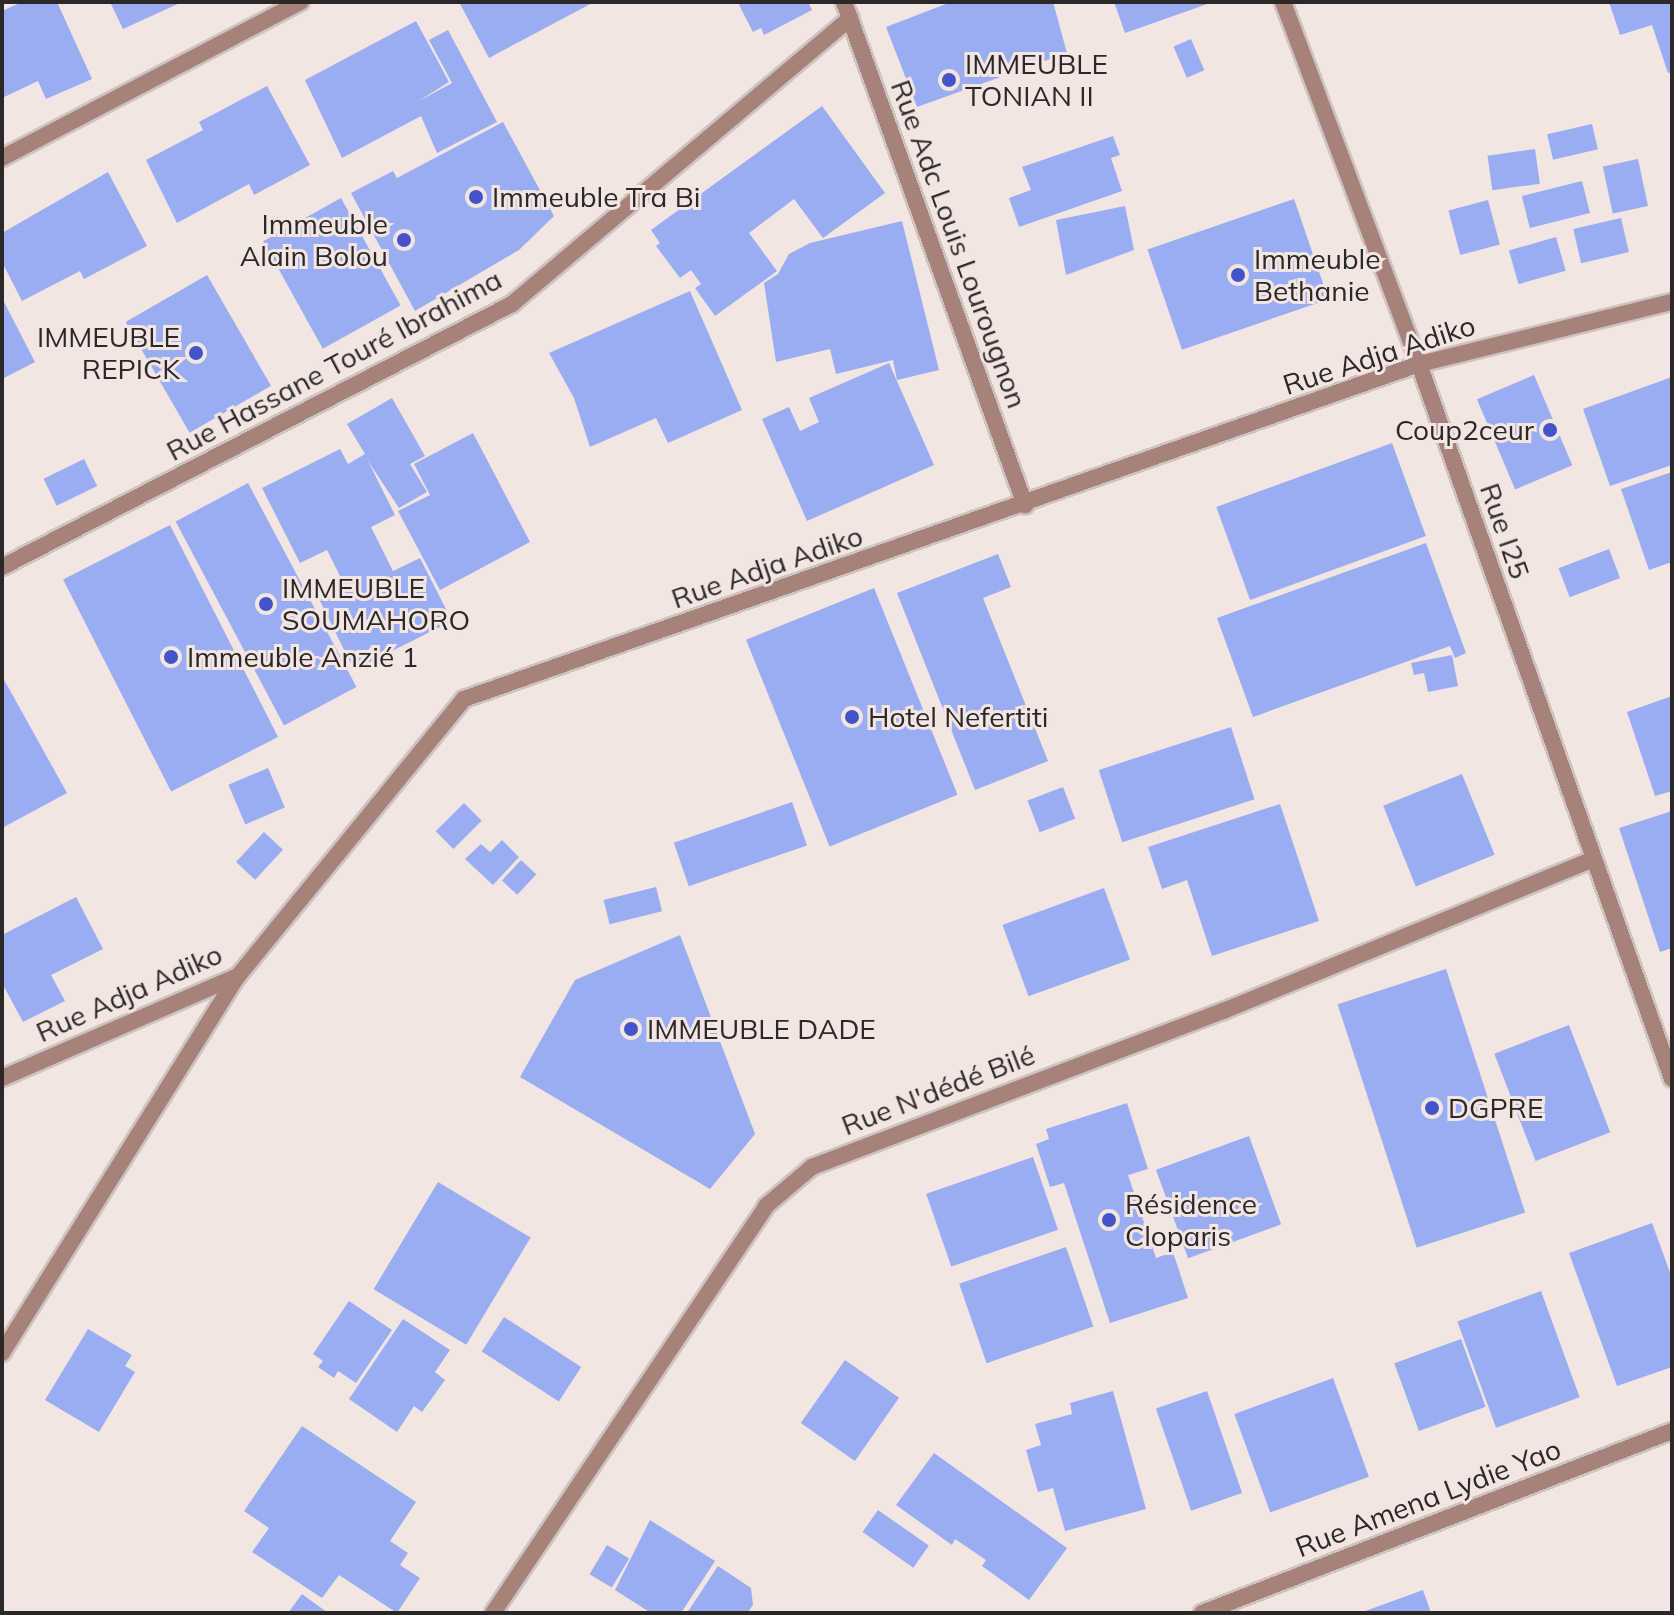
<!DOCTYPE html>
<html>
<head>
<meta charset="utf-8">
<style>
  body { margin:0 }
  #map { position:relative; width:1674px; height:1615px; overflow:hidden; background:#f2e5e2; font-family:Mulish,sans-serif }
  div>[style] { position:absolute }
  .building>* { inset:0; background:#9aadf3; transform-origin:0 0 }
  .roads { filter:drop-shadow(2px 0 #cec3c0) drop-shadow(-2px 0 #cec3c0) drop-shadow(0 2px #cec3c0) drop-shadow(0 -2px #cec3c0) }
  .minor>* { height:16px; margin:-8px; padding:0 8px; transform-origin:8px; border-radius:8px; background:#a6827a }
  .dots>* { width:22px; height:22px; translate:-50% -50%; box-sizing:border-box; border:4px solid #f2e5e2; border-radius:50% }
  span { translate:-50% -50%; white-space:nowrap; text-align:center; line-height:1.15; -webkit-text-stroke:6px #f2e5e2; paint-order:stroke }
  .poi-label { font-size:28px; color:#2c2827 }
  .left { translate:0 -50%; text-align:left }
  .right { translate:-100% -50%; text-align:right }
  .street-label { font-size:28px; color:#2c2827 }
  .frame { position:absolute; inset:0; border:4px solid #2c2827; pointer-events:none }
</style>
</head>
<body>
<div id="map">
  <div class="building">
    <i style="clip-path:polygon(22px 2px,57px 2px,92px 79px,46px 99px,38px 81px,2px 98px,2px 11px)"></i>
    <i style="clip-path:polygon(110px 2px,182px 2px,123px 29px)"></i>
    <i style="clip-path:polygon(459px 2px,594px 2px,489px 58px)"></i>
    <i style="clip-path:polygon(744px 2px,808px 2px,812px 10px,764px 35px,761px 28px,753px 32px,739px 5px)"></i>
    <i style="clip-path:polygon(951px 2px,1053px 2px,1067px 53px,917px 107px,886px 27px)"></i>
    <i style="clip-path:polygon(1114px 2px,1213px 2px,1125px 33px)"></i>
    <i style="clip-path:polygon(1609px 2px,1672px 2px,1672px 72px,1668px 73px,1652px 25px,1620px 35px)"></i>
    <i style="clip-path:polygon(416px 21px,449px 82px,417px 102px,452px 83px,429px 40px,448px 30px,497px 122px,437px 153px,421px 116px,342px 158px,305px 80px)"></i>
    <i style="left:1191px;top:39px;width:34px;height:19px;rotate:67deg"></i>
    <i style="clip-path:polygon(267px 86px,310px 165px,254px 195px,249px 184px,177px 223px,146px 160px,203px 130px,199px 122px)"></i>
    <i style="clip-path:polygon(822px 106px,885px 193px,823px 238px,794px 199px,749px 233px,777px 271px,715px 316px,695px 288px,701px 284px,691px 270px,680px 278px,656px 246px,660px 243px,651px 230px)"></i>
    <i style="clip-path:polygon(503px 122px,554px 216px,519px 250px,415px 311px,351px 193px,393px 171px,397px 178px)"></i>
    <i style="left:1592px;top:124px;width:26px;height:46px;rotate:77deg"></i>
    <i style="clip-path:polygon(1113px 136px,1120px 155px,1111px 158px,1122px 191px,1019px 227px,1009px 198px,1031px 190px,1022px 167px)"></i>
    <i style="left:1535px;top:149px;width:35px;height:48px;rotate:82deg"></i>
    <i style="left:1638px;top:159px;width:48px;height:36px;rotate:78deg"></i>
    <i style="clip-path:polygon(108px 172px,147px 246px,84px 279px,80px 271px,22px 301px,2px 262px,2px 233px)"></i>
    <i style="left:1582px;top:181px;width:33px;height:62px;rotate:76deg"></i>
    <i style="left:341px;top:198px;width:123px;height:89px;rotate:61deg"></i>
    <i style="left:1294px;top:199px;width:106px;height:155px;rotate:71deg"></i>
    <i style="left:1488px;top:200px;width:46px;height:41px;rotate:75deg"></i>
    <i style="clip-path:polygon(1125px 206px,1134px 250px,1066px 275px,1056px 220px)"></i>
    <i style="left:1621px;top:218px;width:35px;height:49px;rotate:77deg"></i>
    <i style="clip-path:polygon(902px 221px,939px 370px,897px 380px,893px 360px,836px 374px,830px 349px,776px 362px,764px 283px,778px 274px,789px 254px,810px 243px)"></i>
    <i style="left:1556px;top:237px;width:35px;height:49px;rotate:74deg"></i>
    <i style="left:207px;top:275px;width:128px;height:94px;rotate:60deg"></i>
    <i style="clip-path:polygon(690px 291px,742px 410px,668px 443px,656px 418px,590px 447px,574px 398px,549px 353px)"></i>
    <i style="clip-path:polygon(2px 298px,35px 362px,2px 379px)"></i>
    <i style="clip-path:polygon(889px 363px,934px 465px,807px 521px,762px 419px,789px 407px,800px 431px,819px 422px,809px 398px)"></i>
    <i style="left:1534px;top:375px;width:98px;height:62px;rotate:67deg"></i>
    <i style="clip-path:polygon(1672px 377px,1672px 465px,1610px 486px,1583px 409px)"></i>
    <i style="clip-path:polygon(392px 398px,425px 456px,410px 464px,427px 492px,399px 508px,368px 461px,395px 515px,371px 527px,393px 571px,420px 558px,452px 621px,354px 670px,319px 599px,345px 586px,327px 550px,300px 563px,262px 488px,340px 449px,348px 464px,365px 454px,347px 424px)"></i>
    <i style="clip-path:polygon(473px 433px,530px 542px,440px 590px,398px 511px,430px 495px,414px 464px)"></i>
    <i style="left:1392px;top:443px;width:99px;height:187px;rotate:70deg"></i>
    <i style="left:84px;top:459px;width:30px;height:45px;rotate:64deg"></i>
    <i style="clip-path:polygon(1672px 472px,1672px 562px,1649px 570px,1621px 489px)"></i>
    <i style="left:248px;top:483px;width:231px;height:82px;rotate:62deg"></i>
    <i style="left:170px;top:525px;width:238px;height:120px;rotate:63deg"></i>
    <i style="clip-path:polygon(1426px 543px,1466px 653px,1455px 658px,1450px 646px,1253px 717px,1217px 618px)"></i>
    <i style="left:1609px;top:549px;width:31px;height:54px;rotate:69deg"></i>
    <i style="clip-path:polygon(998px 554px,1011px 587px,983px 598px,1048px 761px,975px 790px,897px 593px)"></i>
    <i style="left:874px;top:588px;width:223px;height:138px;rotate:68deg"></i>
    <i style="clip-path:polygon(1452px 655px,1458px 686px,1428px 692px,1424px 673px,1414px 675px,1411px 663px)"></i>
    <i style="clip-path:polygon(2px 676px,67px 793px,2px 828px)"></i>
    <i style="clip-path:polygon(1672px 696px,1672px 791px,1655px 796px,1627px 712px)"></i>
    <i style="left:1231px;top:727px;width:76px;height:139px;rotate:72deg"></i>
    <i style="left:268px;top:768px;width:43px;height:43px;rotate:67deg"></i>
    <i style="left:1462px;top:774px;width:87px;height:85px;rotate:68deg"></i>
    <i style="left:1063px;top:787px;width:34px;height:38px;rotate:69deg"></i>
    <i style="left:792px;top:802px;width:46px;height:125px;rotate:71deg"></i>
    <i style="left:464px;top:803px;width:25px;height:40px;rotate:45deg"></i>
    <i style="clip-path:polygon(1280px 804px,1319px 921px,1212px 956px,1187px 880px,1162px 889px,1148px 847px)"></i>
    <i style="clip-path:polygon(1672px 811px,1672px 948px,1660px 952px,1619px 828px)"></i>
    <i style="left:264px;top:832px;width:26px;height:41px;rotate:43deg"></i>
    <i style="clip-path:polygon(502px 840px,519px 857px,493px 885px,465px 859px,481px 844px,490px 852px)"></i>
    <i style="left:521px;top:860px;width:21px;height:28px;rotate:43deg"></i>
    <i style="left:656px;top:887px;width:25px;height:54px;rotate:76deg"></i>
    <i style="left:1104px;top:888px;width:76px;height:108px;rotate:70deg"></i>
    <i style="clip-path:polygon(76px 897px,103px 949px,51px 975px,65px 1001px,23px 1022px,2px 983px,2px 935px)"></i>
    <i style="clip-path:polygon(680px 935px,755px 1134px,710px 1189px,520px 1077px,575px 980px)"></i>
    <i style="left:1446px;top:969px;width:256px;height:114px;rotate:72deg"></i>
    <i style="left:1569px;top:1025px;width:115px;height:80px;rotate:69deg"></i>
    <i style="clip-path:polygon(1127px 1103px,1148px 1169px,1128px 1175px,1156px 1258px,1173px 1252px,1188px 1298px,1110px 1323px,1064px 1183px,1050px 1187px,1036px 1144px,1049px 1139px,1046px 1129px)"></i>
    <i style="left:1249px;top:1136px;width:94px;height:99px;rotate:70deg"></i>
    <i style="left:1033px;top:1157px;width:77px;height:113px;rotate:71deg"></i>
    <i style="left:438px;top:1182px;width:108px;height:125px;rotate:31deg"></i>
    <i style="clip-path:polygon(1652px 1223px,1672px 1278px,1672px 1367px,1617px 1386px,1569px 1253px)"></i>
    <i style="left:1066px;top:1247px;width:84px;height:113px;rotate:71deg"></i>
    <i style="left:1541px;top:1291px;width:113px;height:89px;rotate:70deg"></i>
    <i style="clip-path:polygon(349px 1301px,392px 1330px,356px 1383px,338px 1371px,334px 1378px,318px 1367px,323px 1361px,313px 1354px)"></i>
    <i style="left:504px;top:1317px;width:92px;height:41px;rotate:33deg"></i>
    <i style="clip-path:polygon(403px 1319px,450px 1350px,435px 1372px,445px 1380px,422px 1412px,414px 1406px,397px 1432px,349px 1399px)"></i>
    <i style="clip-path:polygon(88px 1329px,132px 1355px,125px 1366px,135px 1372px,99px 1432px,45px 1400px)"></i>
    <i style="left:1461px;top:1339px;width:72px;height:71px;rotate:70deg"></i>
    <i style="left:845px;top:1360px;width:66px;height:77px;rotate:35deg"></i>
    <i style="left:1333px;top:1378px;width:105px;height:105px;rotate:70deg"></i>
    <i style="clip-path:polygon(1113px 1391px,1146px 1509px,1065px 1531px,1053px 1488px,1038px 1492px,1026px 1450px,1041px 1445px,1035px 1424px,1072px 1414px,1070px 1403px)"></i>
    <i style="left:1207px;top:1391px;width:108px;height:54px;rotate:71deg"></i>
    <i style="clip-path:polygon(302px 1426px,416px 1502px,390px 1541px,408px 1553px,400px 1565px,420px 1578px,397px 1613px,339px 1575px,322px 1598px,252px 1552px,269px 1528px,244px 1511px)"></i>
    <i style="clip-path:polygon(934px 1453px,1067px 1548px,1029px 1600px,982px 1566px,986px 1560px,955px 1539px,952px 1545px,896px 1505px)"></i>
    <i style="left:878px;top:1510px;width:62px;height:27px;rotate:35deg"></i>
    <i style="clip-path:polygon(650px 1520px,715px 1561px,681px 1613px,651px 1613px,615px 1590px)"></i>
    <i style="left:607px;top:1545px;width:26px;height:34px;rotate:31deg"></i>
    <i style="clip-path:polygon(718px 1566px,751px 1588px,753px 1605px,747px 1613px,687px 1613px)"></i>
    <i style="clip-path:polygon(1423px 1590px,1431px 1613px,1360px 1613px)"></i>
    <i style="clip-path:polygon(302px 1594px,328px 1613px,288px 1613px)"></i>
  </div>
  <div class="roads">
    <div class="minor">
      <i style="left:844px;top:2px;width:535px;rotate:70.21deg"></i>
      <i style="left:1283px;top:2px;width:387px;rotate:69.4deg"></i>
      <i style="left:1419px;top:364px;width:758px;rotate:70.51deg"></i>
      <i style="left:2px;top:158px;width:337px;rotate:-27.6deg"></i>
      <i style="left:2px;top:567px;width:574px;rotate:-27.28deg"></i>
      <i style="left:512px;top:304px;width:443px;rotate:-40.2deg"></i>
      <i style="left:2px;top:1078px;width:257px;rotate:-23.4deg"></i>
      <i style="left:238px;top:976px;width:357px;rotate:-50.8deg"></i>
      <i style="left:464px;top:699px;width:1012px;rotate:-19.33deg"></i>
      <i style="left:1419px;top:364px;width:260px;rotate:-13.8deg"></i>
      <i style="left:2px;top:1353px;width:443px;rotate:-58deg"></i>
      <i style="left:493px;top:1613px;width:490px;rotate:-56.1deg"></i>
      <i style="left:766px;top:1206px;width:60px;rotate:-40.3deg"></i>
      <i style="left:812px;top:1167px;width:440px;rotate:-20.8deg"></i>
      <i style="left:1223px;top:1011px;width:400px;rotate:-22.3deg"></i>
      <i style="left:1202px;top:1613px;width:504px;rotate:-21.17deg"></i>
    </div>
  </div>
  <div class="dots">
    <i style="left:949px;top:80px;background:#4354c8"></i>
    <i style="left:476px;top:197px;background:#4354c8"></i>
    <i style="left:404px;top:240px;background:#4354c8"></i>
    <i style="left:1238px;top:275px;background:#4354c8"></i>
    <i style="left:196px;top:353px;background:#4354c8"></i>
    <i style="left:1550px;top:430px;background:#4354c8"></i>
    <i style="left:266px;top:604px;background:#4354c8"></i>
    <i style="left:171px;top:657px;background:#4354c8"></i>
    <i style="left:852px;top:717px;background:#4354c8"></i>
    <i style="left:631px;top:1029px;background:#4354c8"></i>
    <i style="left:1432px;top:1108px;background:#4354c8"></i>
    <i style="left:1109px;top:1220px;background:#4354c8"></i>
  </div>
  <div class="poi-label">
    <span class="left" style="left:965px;top:80px">IMMEUBLE<br>TONIAN II</span>
    <span class="left" style="left:492px;top:197px">Immeuble Tra Bi</span>
    <span class="right" style="left:388px;top:240px">Immeuble<br>Alain Bolou</span>
    <span class="left" style="left:1254px;top:275px">Immeuble<br>Bethanie</span>
    <span class="right" style="left:180px;top:353px">IMMEUBLE<br>REPICK</span>
    <span class="right" style="left:1534px;top:430px">Coup2ceur</span>
    <span class="left" style="left:282px;top:604px">IMMEUBLE<br>SOUMAHORO</span>
    <span class="left" style="left:187px;top:657px">Immeuble Anzié 1</span>
    <span class="left" style="left:868px;top:717px">Hotel Nefertiti</span>
    <span class="left" style="left:647px;top:1029px">IMMEUBLE DADE</span>
    <span class="left" style="left:1448px;top:1108px">DGPRE</span>
    <span class="left" style="left:1125px;top:1220px">Résidence<br>Cloparis</span>
  </div>
  <div class="street-label">
    <span style="left:959px;top:244px;rotate:70deg">Rue Adc Louis Lourougnon</span>
    <span style="left:1379px;top:355px;rotate:-18deg">Rue Adja Adiko</span>
    <span style="left:334px;top:365px;rotate:-28deg">Rue Hassane Touré Ibrahima</span>
    <span style="left:1505px;top:531px;rotate:71deg">Rue I25</span>
    <span style="left:767px;top:567px;rotate:-19deg">Rue Adja Adiko</span>
    <span style="left:129px;top:993px;rotate:-24deg">Rue Adja Adiko</span>
    <span style="left:938px;top:1090px;rotate:-21deg">Rue N'dédé Bilé</span>
    <span style="left:1428px;top:1498px;rotate:-21deg">Rue Amena Lydie Yao</span>
  </div>
  <div class="frame"></div>
</div>
</body>
</html>
